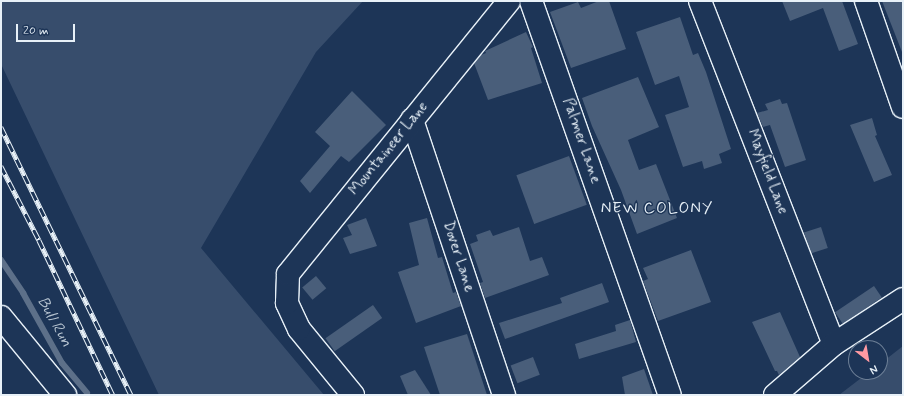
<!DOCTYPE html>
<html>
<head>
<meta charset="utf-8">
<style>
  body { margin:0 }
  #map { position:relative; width:904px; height:396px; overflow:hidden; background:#1d3557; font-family:Mynerve,sans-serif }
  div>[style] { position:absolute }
  .green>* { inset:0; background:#374d6c }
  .stream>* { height:6px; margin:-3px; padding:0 3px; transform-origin:3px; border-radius:3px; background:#5d7089 }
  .building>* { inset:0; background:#495e7a; transform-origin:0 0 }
  .roads { filter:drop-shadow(1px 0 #e8f1f8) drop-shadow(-1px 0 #e8f1f8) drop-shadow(0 1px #e8f1f8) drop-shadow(0 -1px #e8f1f8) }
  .street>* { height:22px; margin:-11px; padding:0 11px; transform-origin:11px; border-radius:11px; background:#1d3557 }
  .secondary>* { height:22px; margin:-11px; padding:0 11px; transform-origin:11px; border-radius:11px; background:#1d3557 }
  .rail>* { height:4.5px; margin-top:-2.25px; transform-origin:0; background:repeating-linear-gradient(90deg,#1d3557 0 9px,#e8f1f8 0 18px); box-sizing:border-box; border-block:1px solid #e8f1f8 }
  span { translate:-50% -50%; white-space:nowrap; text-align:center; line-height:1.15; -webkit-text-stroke:3px #1d3557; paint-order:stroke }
  .street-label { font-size:15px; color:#e8f1f8 }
  .neighbourhood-label { font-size:16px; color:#e8f1f8; letter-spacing:1px }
  .water-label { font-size:16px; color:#b7c4d1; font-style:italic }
  .frame { position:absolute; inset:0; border:2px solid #e8f1f8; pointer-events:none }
  .north { position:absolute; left:848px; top:340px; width:40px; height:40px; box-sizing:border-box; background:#1d3557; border:1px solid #6e8097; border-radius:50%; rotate:149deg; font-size:11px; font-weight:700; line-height:16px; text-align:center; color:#e8f1f8 }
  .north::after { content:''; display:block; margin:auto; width:14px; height:18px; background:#ff9aa2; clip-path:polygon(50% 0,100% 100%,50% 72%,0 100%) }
  .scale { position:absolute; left:16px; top:24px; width:59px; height:18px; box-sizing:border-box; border:2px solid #e8f1f8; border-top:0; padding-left:5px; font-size:12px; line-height:14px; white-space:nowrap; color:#e8f1f8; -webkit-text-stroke:3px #1d3557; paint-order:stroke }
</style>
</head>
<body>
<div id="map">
  <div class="green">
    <i style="clip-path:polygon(1px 1px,363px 1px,316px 52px,201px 248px,324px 395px,159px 395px,1px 64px)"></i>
    <i style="clip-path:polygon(903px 346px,903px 395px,839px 395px,869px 372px,880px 372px,880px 364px)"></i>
  </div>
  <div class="stream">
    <i style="left:1px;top:260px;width:40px;rotate:56deg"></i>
    <i style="left:23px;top:293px;width:80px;rotate:60.9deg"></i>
    <i style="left:62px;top:363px;width:39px;rotate:50deg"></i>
  </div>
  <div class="building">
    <i style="clip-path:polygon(599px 1px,609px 1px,626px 49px,571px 68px,550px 12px,578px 2px,581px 8px)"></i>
    <i style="clip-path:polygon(782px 1px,842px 1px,858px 44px,839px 51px,823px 8px,790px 21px)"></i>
    <i style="clip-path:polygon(882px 1px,903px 1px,903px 51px,902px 52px)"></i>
    <i style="clip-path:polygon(680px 17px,693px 55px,698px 53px,706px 72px,731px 149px,719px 154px,722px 163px,704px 169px,702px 161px,683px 167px,665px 115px,689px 107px,679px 76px,655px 85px,636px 32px)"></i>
    <i style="clip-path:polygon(526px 32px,533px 47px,531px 48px,542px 83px,488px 100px,474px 63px,481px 55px,486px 53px,485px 51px)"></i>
    <i style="clip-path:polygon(638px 77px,659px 127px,628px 140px,639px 170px,656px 164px,677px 218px,637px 234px,621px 190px,592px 126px,582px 98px)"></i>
    <i style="clip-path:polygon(352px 91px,386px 125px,349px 162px,341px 156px,310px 193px,300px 181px,330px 146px,315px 132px)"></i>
    <i style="clip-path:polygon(780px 99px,782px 104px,787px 103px,806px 160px,785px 167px,770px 125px,763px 127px,757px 113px,768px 110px,765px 104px)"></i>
    <i style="clip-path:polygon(872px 118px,877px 135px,875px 136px,892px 175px,874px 182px,850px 125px)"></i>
    <i style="left:569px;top:156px;width:52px;height:56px;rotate:70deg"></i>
    <i style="clip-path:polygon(366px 218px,377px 246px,350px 254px,343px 238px,352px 235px,347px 225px)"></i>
    <i style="clip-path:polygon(427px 218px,438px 258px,442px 257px,453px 293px,456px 292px,461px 306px,416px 323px,398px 272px,419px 265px,409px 223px)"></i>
    <i style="clip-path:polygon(519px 227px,530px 261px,542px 257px,549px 275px,485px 298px,480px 283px,483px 282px,470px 244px,478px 241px,476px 235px,490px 230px,493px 236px)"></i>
    <i style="left:821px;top:227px;width:22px;height:18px;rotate:72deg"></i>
    <i style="clip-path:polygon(691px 250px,711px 302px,658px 321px,643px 281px,648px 279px,643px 268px)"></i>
    <i style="left:316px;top:276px;width:16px;height:18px;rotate:50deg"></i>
    <i style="clip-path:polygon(602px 283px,609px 302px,505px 339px,499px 323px,562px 303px,560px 298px)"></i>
    <i style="left:874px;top:286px;width:14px;height:47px;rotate:56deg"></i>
    <i style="left:373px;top:305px;width:16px;height:58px;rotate:55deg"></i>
    <i style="clip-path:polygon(780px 312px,800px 357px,779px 375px,777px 371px,775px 371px,752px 322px)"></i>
    <i style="clip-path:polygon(630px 320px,636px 342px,579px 359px,575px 344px,616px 331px,615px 325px)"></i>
    <i style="clip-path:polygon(467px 334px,487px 395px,440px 395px,424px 347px)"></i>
    <i style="left:533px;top:357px;width:19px;height:24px;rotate:69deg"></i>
    <i style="clip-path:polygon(644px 369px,653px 395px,625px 395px,622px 377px)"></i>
    <i style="clip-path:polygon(415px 370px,431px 395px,408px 395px,400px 376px)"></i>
  </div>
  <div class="roads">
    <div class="street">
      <i style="left:531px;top:1px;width:418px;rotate:70.6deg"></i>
      <i style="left:700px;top:1px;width:368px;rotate:68.7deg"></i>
      <i style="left:866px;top:1px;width:112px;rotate:70.8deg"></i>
      <i style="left:412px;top:120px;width:290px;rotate:71.5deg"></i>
      <i style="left:353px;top:395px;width:85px;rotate:-129.3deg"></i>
      <i style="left:299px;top:329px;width:29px;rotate:-115deg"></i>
      <i style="left:287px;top:303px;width:29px;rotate:-88deg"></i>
      <i style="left:288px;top:274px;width:351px;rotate:-51deg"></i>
      <i style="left:775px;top:395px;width:78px;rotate:-40.8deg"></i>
      <i style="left:834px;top:344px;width:82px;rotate:-33.1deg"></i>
    </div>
    <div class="secondary">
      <i style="left:1px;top:317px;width:101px;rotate:50.6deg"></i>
    </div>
  </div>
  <div class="rail">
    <i style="left:1px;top:127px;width:298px;rotate:64.1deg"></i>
    <i style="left:1px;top:166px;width:83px;rotate:62.8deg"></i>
    <i style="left:39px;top:240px;width:172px;rotate:64.5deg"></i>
  </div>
  <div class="street-label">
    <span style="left:581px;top:141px;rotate:71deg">Palmer Lane</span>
    <span style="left:389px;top:149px;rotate:-51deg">Mountaineer Lane</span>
    <span style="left:767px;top:172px;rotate:69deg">Mayfield Lane</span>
    <span style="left:458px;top:257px;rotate:72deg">Dover Lane</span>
  </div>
  <div class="neighbourhood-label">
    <span style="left:657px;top:209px">NEW COLONY</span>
  </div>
  <div class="water-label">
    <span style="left:54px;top:322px;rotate:61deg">Bull Run</span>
  </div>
  <div class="frame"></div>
  <div class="north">N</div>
  <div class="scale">20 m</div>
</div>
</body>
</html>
